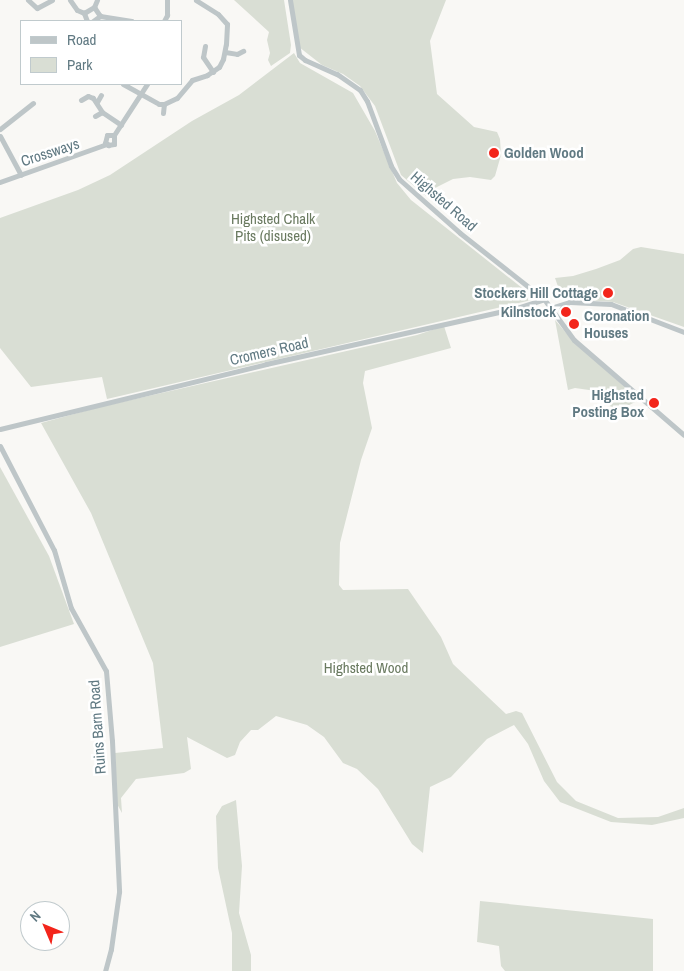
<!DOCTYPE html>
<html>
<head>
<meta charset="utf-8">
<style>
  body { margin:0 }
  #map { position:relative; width:684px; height:971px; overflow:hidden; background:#f9f8f5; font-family:"Archivo Narrow",sans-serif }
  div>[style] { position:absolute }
  .green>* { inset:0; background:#d9ded4 }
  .minor>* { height:5px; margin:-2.5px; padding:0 2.5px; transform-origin:2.5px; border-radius:2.5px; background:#bec6c8 }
  .dots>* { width:14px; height:14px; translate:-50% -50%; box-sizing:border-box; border:2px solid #fff; border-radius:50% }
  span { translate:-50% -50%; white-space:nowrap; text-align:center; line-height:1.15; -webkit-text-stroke:5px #fff; paint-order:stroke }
  .street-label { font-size:15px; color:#617a83 }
  .poi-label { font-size:15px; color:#617a83; font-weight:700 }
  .left { translate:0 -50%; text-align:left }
  .right { translate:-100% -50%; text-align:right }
  .park-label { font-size:15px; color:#6a7a60 }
  .legend { position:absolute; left:20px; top:20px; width:162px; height:65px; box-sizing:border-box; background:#fff; border:1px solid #c0cacd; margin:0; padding:6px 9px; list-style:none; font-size:15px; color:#617a83 }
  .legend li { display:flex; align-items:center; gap:10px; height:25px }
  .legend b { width:25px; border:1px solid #c0cacd }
  .north { position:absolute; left:20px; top:901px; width:50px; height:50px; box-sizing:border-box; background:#fff; border:1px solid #c0cacd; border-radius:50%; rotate:315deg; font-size:14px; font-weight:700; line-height:20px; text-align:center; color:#617a83 }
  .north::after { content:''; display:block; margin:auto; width:18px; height:22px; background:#f3251b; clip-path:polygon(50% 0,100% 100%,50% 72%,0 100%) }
</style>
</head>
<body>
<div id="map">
  <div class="green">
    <i style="clip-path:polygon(234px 0,284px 0,291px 45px,290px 53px,271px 66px,268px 60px,270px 53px,267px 40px,269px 32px)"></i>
    <i style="clip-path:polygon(292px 0,446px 0,430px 41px,437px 94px,474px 127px,497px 132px,500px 139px,501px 155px,495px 176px,491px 180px,470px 177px,453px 179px,429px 191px,426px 196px,401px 175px,375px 106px,360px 86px,343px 74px,322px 65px,299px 47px)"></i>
    <i style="clip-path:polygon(294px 53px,300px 63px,353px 93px,375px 131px,397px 183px,411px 200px,536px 299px,107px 399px,102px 377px,31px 387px,0 348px,0 218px,78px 190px,110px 175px,192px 121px,239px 95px)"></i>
    <i style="clip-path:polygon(641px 247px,684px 254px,684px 327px,613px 302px,562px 298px,555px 278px,573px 276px,596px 269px,620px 260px,633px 249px)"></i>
    <i style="clip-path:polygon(555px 320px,573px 341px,637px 398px,635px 402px,616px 412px,596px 391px,575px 388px,568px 390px)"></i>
    <i style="clip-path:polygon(444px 326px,451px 348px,365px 371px,363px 383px,372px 428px,361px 460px,340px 543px,339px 585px,343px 590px,408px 589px,441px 637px,453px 664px,506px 714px,516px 711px,522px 713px,557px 782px,576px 801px,618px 818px,658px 817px,684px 808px,684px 818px,652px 825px,611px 822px,560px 802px,544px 781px,528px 744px,514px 725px,487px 739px,451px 777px,430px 787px,423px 853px,412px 844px,378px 789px,357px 769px,343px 763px,324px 737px,307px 725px,276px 716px,258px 730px,251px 730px,240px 742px,235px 755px,227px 758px,187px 737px,191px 769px,184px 773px,136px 779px,121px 798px,122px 813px,117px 804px,115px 753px,163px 748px,153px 663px,91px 513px,41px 423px,100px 407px,417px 335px)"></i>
    <i style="clip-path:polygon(0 467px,49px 556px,74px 624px,0 647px)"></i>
    <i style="clip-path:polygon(236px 800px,242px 866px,239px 913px,251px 955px,251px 971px,232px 971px,232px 933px,218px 868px,216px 816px,222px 806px)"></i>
    <i style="clip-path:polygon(480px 901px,653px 919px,653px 971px,505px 971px,501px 966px,499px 946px,477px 942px)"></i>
  </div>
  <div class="minor">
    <i style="left:28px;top:0;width:12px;rotate:42deg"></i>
    <i style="left:37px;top:8px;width:17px;rotate:-28deg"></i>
    <i style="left:70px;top:0;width:12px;rotate:55deg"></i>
    <i style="left:77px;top:10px;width:8px;rotate:23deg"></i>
    <i style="left:97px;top:0;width:8px;rotate:113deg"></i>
    <i style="left:94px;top:7px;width:11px;rotate:56deg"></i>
    <i style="left:290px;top:0;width:56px;rotate:80.7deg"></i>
    <i style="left:299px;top:55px;width:8px;rotate:40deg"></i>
    <i style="left:305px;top:60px;width:35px;rotate:24deg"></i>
    <i style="left:337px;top:74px;width:28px;rotate:35deg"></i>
    <i style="left:360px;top:90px;width:13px;rotate:58deg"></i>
    <i style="left:367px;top:101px;width:69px;rotate:69.7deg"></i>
    <i style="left:391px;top:166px;width:15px;rotate:58deg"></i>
    <i style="left:399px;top:179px;width:81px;rotate:41.5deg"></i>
    <i style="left:460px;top:233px;width:107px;rotate:38.2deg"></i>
    <i style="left:544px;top:299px;width:51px;rotate:53.8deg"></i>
    <i style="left:574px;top:340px;width:145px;rotate:40.8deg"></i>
    <i style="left:100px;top:16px;width:32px;rotate:9deg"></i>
    <i style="left:87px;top:21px;width:9px;rotate:-111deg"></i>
    <i style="left:84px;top:13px;width:12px;rotate:-31deg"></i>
    <i style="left:93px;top:21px;width:9px;rotate:-36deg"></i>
    <i style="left:164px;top:21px;width:7px;rotate:-63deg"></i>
    <i style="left:167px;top:15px;width:15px;rotate:-90deg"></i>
    <i style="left:205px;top:46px;width:11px;rotate:100deg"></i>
    <i style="left:203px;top:57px;width:18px;rotate:56deg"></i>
    <i style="left:225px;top:52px;width:12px;rotate:9deg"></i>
    <i style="left:237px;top:54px;width:7px;rotate:-27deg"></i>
    <i style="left:123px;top:84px;width:41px;rotate:29.1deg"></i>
    <i style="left:159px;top:104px;width:5px"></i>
    <i style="left:164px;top:104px;width:14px;rotate:-25deg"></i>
    <i style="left:177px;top:98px;width:23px;rotate:-50deg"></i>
    <i style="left:192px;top:80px;width:16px;rotate:-18deg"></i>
    <i style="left:207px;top:75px;width:14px;rotate:-34deg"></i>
    <i style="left:219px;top:67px;width:9px;rotate:-63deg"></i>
    <i style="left:223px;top:59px;width:15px;rotate:-79deg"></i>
    <i style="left:226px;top:44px;width:20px;rotate:-87deg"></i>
    <i style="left:227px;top:24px;width:13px;rotate:-132deg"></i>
    <i style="left:218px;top:14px;width:26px;rotate:-148deg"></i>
    <i style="left:81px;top:100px;width:8px;rotate:-30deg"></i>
    <i style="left:88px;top:96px;width:5px;rotate:22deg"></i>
    <i style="left:93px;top:98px;width:17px;rotate:57deg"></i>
    <i style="left:102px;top:112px;width:23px;rotate:34deg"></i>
    <i style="left:97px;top:102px;width:8px;rotate:-60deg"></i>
    <i style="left:163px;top:113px;width:9px;rotate:-84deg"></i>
    <i style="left:95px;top:116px;width:8px;rotate:-30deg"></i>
    <i style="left:0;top:129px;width:42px;rotate:-38.2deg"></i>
    <i style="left:114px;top:135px;width:7px;rotate:180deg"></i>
    <i style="left:107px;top:135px;width:8px;rotate:104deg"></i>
    <i style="left:105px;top:143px;width:4px;rotate:34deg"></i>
    <i style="left:108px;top:145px;width:6px;rotate:-9deg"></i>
    <i style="left:114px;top:144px;width:9px;rotate:-90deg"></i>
    <i style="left:114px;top:135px;width:61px;rotate:-57.1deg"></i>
    <i style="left:0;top:136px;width:44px;rotate:61.7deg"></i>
    <i style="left:0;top:182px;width:114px;rotate:-19.6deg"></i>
    <i style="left:551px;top:308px;width:20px;rotate:-18deg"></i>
    <i style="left:570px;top:302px;width:41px;rotate:2.8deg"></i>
    <i style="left:611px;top:304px;width:78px;rotate:21deg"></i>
    <i style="left:0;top:429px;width:274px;rotate:-13.7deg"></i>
    <i style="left:266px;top:364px;width:257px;rotate:-12.6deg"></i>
    <i style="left:517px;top:308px;width:28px;rotate:-18deg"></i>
    <i style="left:0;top:446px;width:117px;rotate:62.6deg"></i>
    <i style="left:54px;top:550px;width:60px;rotate:73.7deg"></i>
    <i style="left:71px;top:608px;width:72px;rotate:60.9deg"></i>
    <i style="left:106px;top:671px;width:70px;rotate:85.1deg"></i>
    <i style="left:112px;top:741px;width:151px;rotate:87.3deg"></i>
    <i style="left:119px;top:892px;width:58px;rotate:98deg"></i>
    <i style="left:111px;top:949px;width:23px;rotate:105deg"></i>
  </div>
  <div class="dots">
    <i style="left:494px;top:153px;background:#f3251b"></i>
    <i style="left:608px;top:293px;background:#f3251b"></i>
    <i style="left:566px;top:312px;background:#f3251b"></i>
    <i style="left:574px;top:324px;background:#f3251b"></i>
    <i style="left:654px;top:403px;background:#f3251b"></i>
  </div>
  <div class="street-label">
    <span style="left:50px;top:152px;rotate:-18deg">Crossways</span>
    <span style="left:444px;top:201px;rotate:41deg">Highsted Road</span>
    <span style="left:269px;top:351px;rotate:-13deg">Cromers Road</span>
    <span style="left:97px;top:727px;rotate:-94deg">Ruins Barn Road</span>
  </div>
  <div class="poi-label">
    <span class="left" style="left:504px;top:153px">Golden Wood</span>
    <span class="right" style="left:598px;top:293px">Stockers Hill Cottage</span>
    <span class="right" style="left:556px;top:312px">Kilnstock</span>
    <span class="left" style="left:584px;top:324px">Coronation<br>Houses</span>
    <span class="right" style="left:644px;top:403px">Highsted<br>Posting Box</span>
  </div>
  <div class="park-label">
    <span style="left:273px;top:227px">Highsted Chalk<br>Pits (disused)</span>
    <span style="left:366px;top:668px">Highsted Wood</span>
  </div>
  <ul class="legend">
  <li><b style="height:6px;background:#bec6c8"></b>Road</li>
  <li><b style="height:14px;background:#d9ded4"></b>Park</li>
  </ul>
  <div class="north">N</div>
</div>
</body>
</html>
